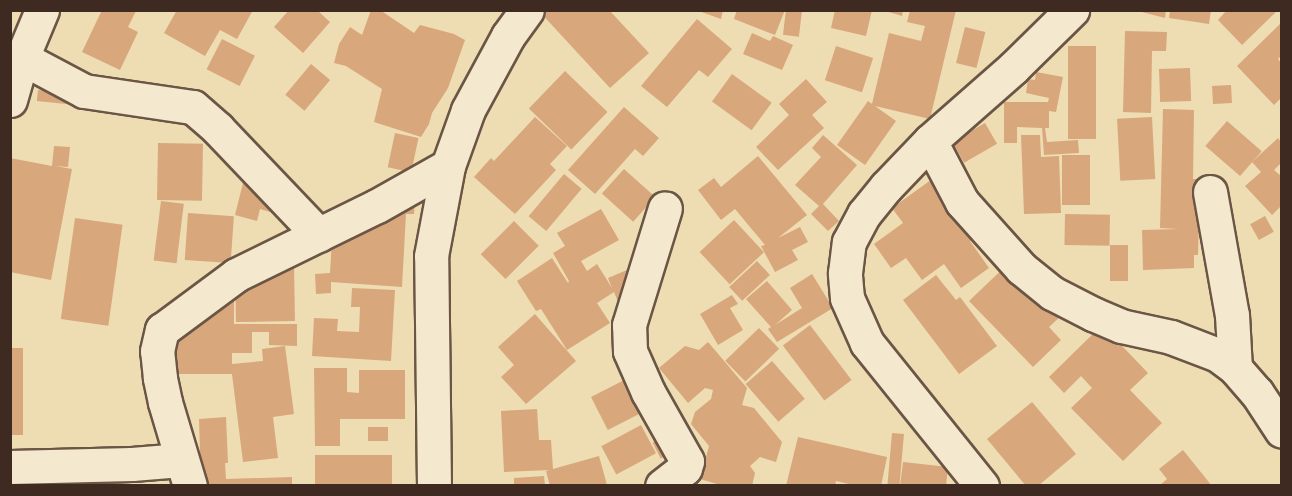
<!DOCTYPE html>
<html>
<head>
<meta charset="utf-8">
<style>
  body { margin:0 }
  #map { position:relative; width:1292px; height:496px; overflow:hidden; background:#eedcb3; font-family:"Libre Caslon Text",serif }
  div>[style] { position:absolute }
  .building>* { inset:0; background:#d9a77c; transform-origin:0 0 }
  .roads { filter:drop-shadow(2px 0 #6b5646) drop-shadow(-2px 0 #6b5646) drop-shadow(0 2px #6b5646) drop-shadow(0 -2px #6b5646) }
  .minor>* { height:33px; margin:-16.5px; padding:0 16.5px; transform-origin:16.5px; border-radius:16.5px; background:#f4e8ce }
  span { translate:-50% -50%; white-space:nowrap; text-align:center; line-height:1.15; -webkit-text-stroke:6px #f4e8ce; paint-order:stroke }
  .frame { position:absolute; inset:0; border:12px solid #3f2a22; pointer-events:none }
</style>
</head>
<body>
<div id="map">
  <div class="building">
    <i style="clip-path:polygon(102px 10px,136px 11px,128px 27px,138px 32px,120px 70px,82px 52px)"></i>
    <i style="clip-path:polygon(177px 10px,253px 10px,237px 39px,220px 30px,205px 56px,164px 33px)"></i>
    <i style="clip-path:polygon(289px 10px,317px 10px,330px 22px,303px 53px,274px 27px)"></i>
    <i style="clip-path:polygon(371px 10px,380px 10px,414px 33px,420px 25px,454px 34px,465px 40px,448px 88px,432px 113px,429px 124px,421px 137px,374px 122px,382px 89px,346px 66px,334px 63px,339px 44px,350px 27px,362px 35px)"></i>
    <i style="clip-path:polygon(538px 10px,609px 10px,649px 53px,610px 88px)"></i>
    <i style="clip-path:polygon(696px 10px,723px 10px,721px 19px)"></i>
    <i style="clip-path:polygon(737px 10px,785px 10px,775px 35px,734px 19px)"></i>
    <i style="left:786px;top:10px;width:16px;height:25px;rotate:7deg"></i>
    <i style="clip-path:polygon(835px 10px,872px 10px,866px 36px,831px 28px)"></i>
    <i style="clip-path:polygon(882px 10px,903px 10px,902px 16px)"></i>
    <i style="clip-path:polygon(910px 10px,956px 10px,930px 119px,875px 106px,896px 121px,865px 165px,837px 145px,868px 101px,872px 104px,889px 33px,921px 41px,925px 26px,907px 22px)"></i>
    <i style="clip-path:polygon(1134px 10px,1166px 10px,1165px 18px)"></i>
    <i style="clip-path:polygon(1170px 10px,1211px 10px,1209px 24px,1169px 18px)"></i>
    <i style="clip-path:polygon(1227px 10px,1278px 10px,1242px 45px,1218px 20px)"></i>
    <i style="clip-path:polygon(697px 19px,732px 49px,708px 77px,699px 70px,667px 107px,641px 86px)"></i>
    <i style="clip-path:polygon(1281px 23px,1281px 56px,1278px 59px,1281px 63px,1281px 98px,1274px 105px,1237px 66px)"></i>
    <i style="left:965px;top:27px;width:21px;height:37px;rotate:14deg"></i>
    <i style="clip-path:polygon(1125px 31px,1167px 32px,1166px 51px,1152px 51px,1151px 113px,1123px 112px)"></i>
    <i style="clip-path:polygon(752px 33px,770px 41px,773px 36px,793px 45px,782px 70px,743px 54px)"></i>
    <i style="left:222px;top:39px;width:37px;height:34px;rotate:27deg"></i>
    <i style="left:836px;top:46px;width:39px;height:36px;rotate:18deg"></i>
    <i style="left:1068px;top:46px;width:28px;height:93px"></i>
    <i style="left:311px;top:64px;width:25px;height:40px;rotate:40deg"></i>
    <i style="left:1190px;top:68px;width:33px;height:31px;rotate:88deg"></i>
    <i style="left:565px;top:71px;width:59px;height:52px;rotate:44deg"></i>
    <i style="clip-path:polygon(1036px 72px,1063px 77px,1056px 112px,1049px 111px,1049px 128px,1045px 128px,1047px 142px,1078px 140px,1079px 153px,1044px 155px,1042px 128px,1017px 127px,1017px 143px,1004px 143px,1004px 102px,1048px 102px,1049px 98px,1026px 93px,1028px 79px,1035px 80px)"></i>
    <i style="left:732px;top:74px;width:49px;height:34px;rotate:36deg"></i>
    <i style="clip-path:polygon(806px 79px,827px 102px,812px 115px,824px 128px,778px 170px,756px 147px,789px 115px,779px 104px)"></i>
    <i style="left:1231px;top:85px;width:18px;height:19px;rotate:87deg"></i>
    <i style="left:38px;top:90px;width:37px;height:11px;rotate:6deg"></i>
    <i style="clip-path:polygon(624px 107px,659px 138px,643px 156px,635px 149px,595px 194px,568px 170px)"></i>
    <i style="clip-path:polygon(1163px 109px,1194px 110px,1193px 179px,1200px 179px,1198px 255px,1194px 255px,1194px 268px,1143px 270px,1142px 230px,1179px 229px,1160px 228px)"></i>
    <i style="clip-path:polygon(535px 117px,567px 146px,550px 164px,556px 170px,515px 214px,474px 177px,491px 158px,494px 161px)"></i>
    <i style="left:1152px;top:117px;width:62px;height:35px;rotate:87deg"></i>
    <i style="left:1227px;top:121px;width:46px;height:33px;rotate:41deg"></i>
    <i style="left:985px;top:123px;width:24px;height:38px;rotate:60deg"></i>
    <i style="left:395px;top:133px;width:24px;height:35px;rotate:12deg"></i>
    <i style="clip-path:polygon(823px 135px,857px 165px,823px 204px,839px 221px,828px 231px,811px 214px,819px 206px,795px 185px,821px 157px,812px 148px)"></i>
    <i style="clip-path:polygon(1021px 135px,1040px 135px,1041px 157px,1059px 156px,1061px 213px,1024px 214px)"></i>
    <i style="clip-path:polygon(1278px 138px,1281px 142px,1281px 163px,1274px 170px,1281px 176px,1281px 206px,1272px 215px,1245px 186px,1261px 172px,1252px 162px)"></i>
    <i style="left:158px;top:143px;width:45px;height:57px;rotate:1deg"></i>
    <i style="clip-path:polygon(54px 146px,70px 147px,68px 167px,55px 166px,72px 169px,51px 280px,10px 272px,10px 158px,52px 166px)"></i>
    <i style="left:1062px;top:155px;width:28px;height:50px"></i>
    <i style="clip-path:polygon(758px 156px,807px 215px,778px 238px,800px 227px,808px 242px,792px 250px,798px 260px,775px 272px,761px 246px,765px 245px,735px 209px,721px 220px,698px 190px,714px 178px,721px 187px)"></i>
    <i style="left:624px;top:169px;width:42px;height:33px;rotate:42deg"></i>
    <i style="clip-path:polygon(942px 172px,986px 230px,970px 241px,989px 268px,961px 288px,944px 264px,922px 280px,906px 258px,891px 268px,874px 244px,903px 223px,892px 208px)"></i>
    <i style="left:564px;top:174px;width:23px;height:55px;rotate:40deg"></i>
    <i style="clip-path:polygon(243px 183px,258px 187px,277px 214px,260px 209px,257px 221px,235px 215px)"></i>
    <i style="clip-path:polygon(415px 198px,414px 214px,406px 214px,402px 287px,331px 282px,331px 293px,316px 294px,315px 274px,330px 273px,333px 222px)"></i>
    <i style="left:161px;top:201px;width:23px;height:60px;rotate:7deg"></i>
    <i style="clip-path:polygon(601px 209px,619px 240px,581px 261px,587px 271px,597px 264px,612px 288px,608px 278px,627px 270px,637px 294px,618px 302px,614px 292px,597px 303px,610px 323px,567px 350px,541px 309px,536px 311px,517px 281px,552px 258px,568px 283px,569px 281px,553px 253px,565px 246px,557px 233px)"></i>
    <i style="left:188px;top:213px;width:46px;height:47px;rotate:4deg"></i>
    <i style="left:1065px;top:214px;width:45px;height:31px;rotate:1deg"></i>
    <i style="left:1265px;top:216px;width:18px;height:17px;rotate:61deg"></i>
    <i style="left:75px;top:218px;width:48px;height:102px;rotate:8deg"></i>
    <i style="left:734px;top:220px;width:44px;height:47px;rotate:47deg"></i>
    <i style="left:514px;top:221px;width:35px;height:47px;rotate:45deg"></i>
    <i style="left:1110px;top:245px;width:18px;height:36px"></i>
    <i style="left:757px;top:261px;width:19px;height:38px;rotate:47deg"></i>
    <i style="clip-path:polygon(1011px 261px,1063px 314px,1049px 327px,1061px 340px,1033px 367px,969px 301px)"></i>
    <i style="left:294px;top:265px;width:56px;height:59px;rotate:89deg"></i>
    <i style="clip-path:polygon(812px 274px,833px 308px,777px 342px,768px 329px,771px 327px,746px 299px,767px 281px,792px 310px,775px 325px,802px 308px,790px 288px)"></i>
    <i style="clip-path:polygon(936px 275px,956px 300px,960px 297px,997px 346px,959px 374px,903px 300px)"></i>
    <i style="clip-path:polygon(234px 285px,234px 324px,297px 324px,297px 346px,269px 345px,269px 332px,252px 332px,252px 353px,232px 353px,232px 364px,263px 361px,262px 349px,285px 346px,294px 414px,273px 417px,278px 458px,243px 462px,232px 374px,175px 374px,175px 318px)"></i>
    <i style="clip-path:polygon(352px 288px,395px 290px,391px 361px,312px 356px,314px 318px,338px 319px,337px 331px,359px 332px,360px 307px,351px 307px)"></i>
    <i style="clip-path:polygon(732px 295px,738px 304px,730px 308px,743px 330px,718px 345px,700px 314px)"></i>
    <i style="clip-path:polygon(535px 314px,576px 361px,526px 404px,501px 377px,514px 365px,498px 347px)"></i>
    <i style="left:810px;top:325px;width:69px;height:34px;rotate:53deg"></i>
    <i style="clip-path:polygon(1102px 325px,1148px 373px,1130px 390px,1162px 423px,1123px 461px,1071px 408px,1092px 388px,1081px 376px,1064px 393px,1049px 377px)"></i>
    <i style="left:759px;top:328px;width:29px;height:47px;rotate:46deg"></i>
    <i style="clip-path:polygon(708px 342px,747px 388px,742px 405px,754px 408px,782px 442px,776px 462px,760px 457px,750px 466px,755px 473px,752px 486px,724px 486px,700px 479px,709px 446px,691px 424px,695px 412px,711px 399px,713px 390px,705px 388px,688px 403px,659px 368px,685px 346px,699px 350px)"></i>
    <i style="left:10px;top:348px;width:13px;height:87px"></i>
    <i style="left:772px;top:361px;width:50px;height:35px;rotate:49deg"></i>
    <i style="clip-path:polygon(314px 368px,347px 368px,347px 392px,359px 393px,359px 370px,405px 370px,405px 419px,340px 419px,340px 446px,315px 446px)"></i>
    <i style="left:640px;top:372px;width:37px;height:55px;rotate:63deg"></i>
    <i style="clip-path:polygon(1032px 402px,1076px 454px,1038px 486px,1026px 486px,987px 439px)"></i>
    <i style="clip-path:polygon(537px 409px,539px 440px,551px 440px,553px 469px,599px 456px,607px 485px,550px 486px,546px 471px,550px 470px,504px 472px,501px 411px)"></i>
    <i style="clip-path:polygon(226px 417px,228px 463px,225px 463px,226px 479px,292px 477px,292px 486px,201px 486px,199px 419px)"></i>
    <i style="left:641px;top:425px;width:32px;height:45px;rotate:62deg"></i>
    <i style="left:368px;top:427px;width:20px;height:14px"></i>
    <i style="left:673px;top:432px;width:18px;height:23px;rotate:63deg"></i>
    <i style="left:892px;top:433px;width:12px;height:52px;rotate:5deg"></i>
    <i style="clip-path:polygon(798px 437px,887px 457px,881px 486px,857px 486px,836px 481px,835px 486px,786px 486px)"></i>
    <i style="clip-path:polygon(1183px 450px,1212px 486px,1159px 486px,1167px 479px,1159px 469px)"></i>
    <i style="left:315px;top:455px;width:77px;height:31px"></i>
    <i style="clip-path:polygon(67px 461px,109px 466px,106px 486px,64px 486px)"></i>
    <i style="clip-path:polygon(903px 462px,948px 467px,946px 486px,900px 486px)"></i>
    <i style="clip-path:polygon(27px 471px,51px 476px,49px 486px,24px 486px)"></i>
    <i style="clip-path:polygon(544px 476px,545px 486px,514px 486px,514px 478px)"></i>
  </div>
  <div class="roads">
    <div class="minor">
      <i style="left:22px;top:58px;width:70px;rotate:28deg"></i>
      <i style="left:84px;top:91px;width:110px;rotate:8.4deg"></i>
      <i style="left:193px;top:107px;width:33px;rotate:41deg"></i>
      <i style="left:218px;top:129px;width:146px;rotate:46.4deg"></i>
      <i style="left:10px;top:100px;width:44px;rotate:-74.1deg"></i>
      <i style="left:22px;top:58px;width:52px;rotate:-67.4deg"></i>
      <i style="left:930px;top:141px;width:69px;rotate:62.3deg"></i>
      <i style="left:962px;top:202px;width:89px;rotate:48.2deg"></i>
      <i style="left:1021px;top:268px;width:40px;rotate:39deg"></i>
      <i style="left:1052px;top:293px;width:46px;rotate:27.1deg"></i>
      <i style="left:1093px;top:314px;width:30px;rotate:23deg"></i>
      <i style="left:1121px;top:326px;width:51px;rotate:12.4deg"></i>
      <i style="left:1171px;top:337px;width:50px;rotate:21deg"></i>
      <i style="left:1218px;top:355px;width:21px;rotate:37deg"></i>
      <i style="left:1235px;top:368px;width:33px;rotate:49deg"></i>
      <i style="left:1257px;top:393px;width:45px;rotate:56.7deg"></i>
      <i style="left:1210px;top:192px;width:125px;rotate:79.9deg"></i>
      <i style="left:1232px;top:315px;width:53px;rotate:86.8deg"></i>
      <i style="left:10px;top:467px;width:122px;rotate:-1.4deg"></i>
      <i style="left:132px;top:464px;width:49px;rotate:-4.7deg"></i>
      <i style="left:190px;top:486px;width:88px;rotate:-106.6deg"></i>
      <i style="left:165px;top:402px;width:25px;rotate:-102deg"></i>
      <i style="left:160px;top:378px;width:27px;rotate:-96deg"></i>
      <i style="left:157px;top:351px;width:22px;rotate:-77deg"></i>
      <i style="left:162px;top:330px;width:92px;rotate:-36.6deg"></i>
      <i style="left:236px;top:275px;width:157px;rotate:-26.1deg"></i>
      <i style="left:377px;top:206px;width:81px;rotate:-29.4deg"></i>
      <i style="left:434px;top:486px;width:230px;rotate:-90.7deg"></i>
      <i style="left:431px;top:256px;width:92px;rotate:-79.3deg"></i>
      <i style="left:448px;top:166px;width:59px;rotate:-70.3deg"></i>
      <i style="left:468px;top:110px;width:84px;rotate:-61.6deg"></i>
      <i style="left:508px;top:36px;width:32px;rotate:-54deg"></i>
      <i style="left:662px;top:486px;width:29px;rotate:-38deg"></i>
      <i style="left:685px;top:468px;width:7px;rotate:-74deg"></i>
      <i style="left:687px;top:461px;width:79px;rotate:-119.5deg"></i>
      <i style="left:648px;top:392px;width:45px;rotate:-113.7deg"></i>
      <i style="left:630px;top:351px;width:26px;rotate:-92deg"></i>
      <i style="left:629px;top:325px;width:122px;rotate:-72.9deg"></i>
      <i style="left:982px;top:486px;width:184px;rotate:-128.8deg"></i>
      <i style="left:867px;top:343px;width:49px;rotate:-114deg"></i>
      <i style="left:847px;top:298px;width:25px;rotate:-95deg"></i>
      <i style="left:845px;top:273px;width:31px;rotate:-83deg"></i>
      <i style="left:849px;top:242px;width:32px;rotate:-62deg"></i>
      <i style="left:864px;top:214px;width:35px;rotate:-51deg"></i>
      <i style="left:886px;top:187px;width:64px;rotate:-46.3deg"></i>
      <i style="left:930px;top:141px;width:111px;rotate:-41.3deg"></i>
      <i style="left:1013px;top:68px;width:83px;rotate:-44.5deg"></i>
    </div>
  </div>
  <div class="frame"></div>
</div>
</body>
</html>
